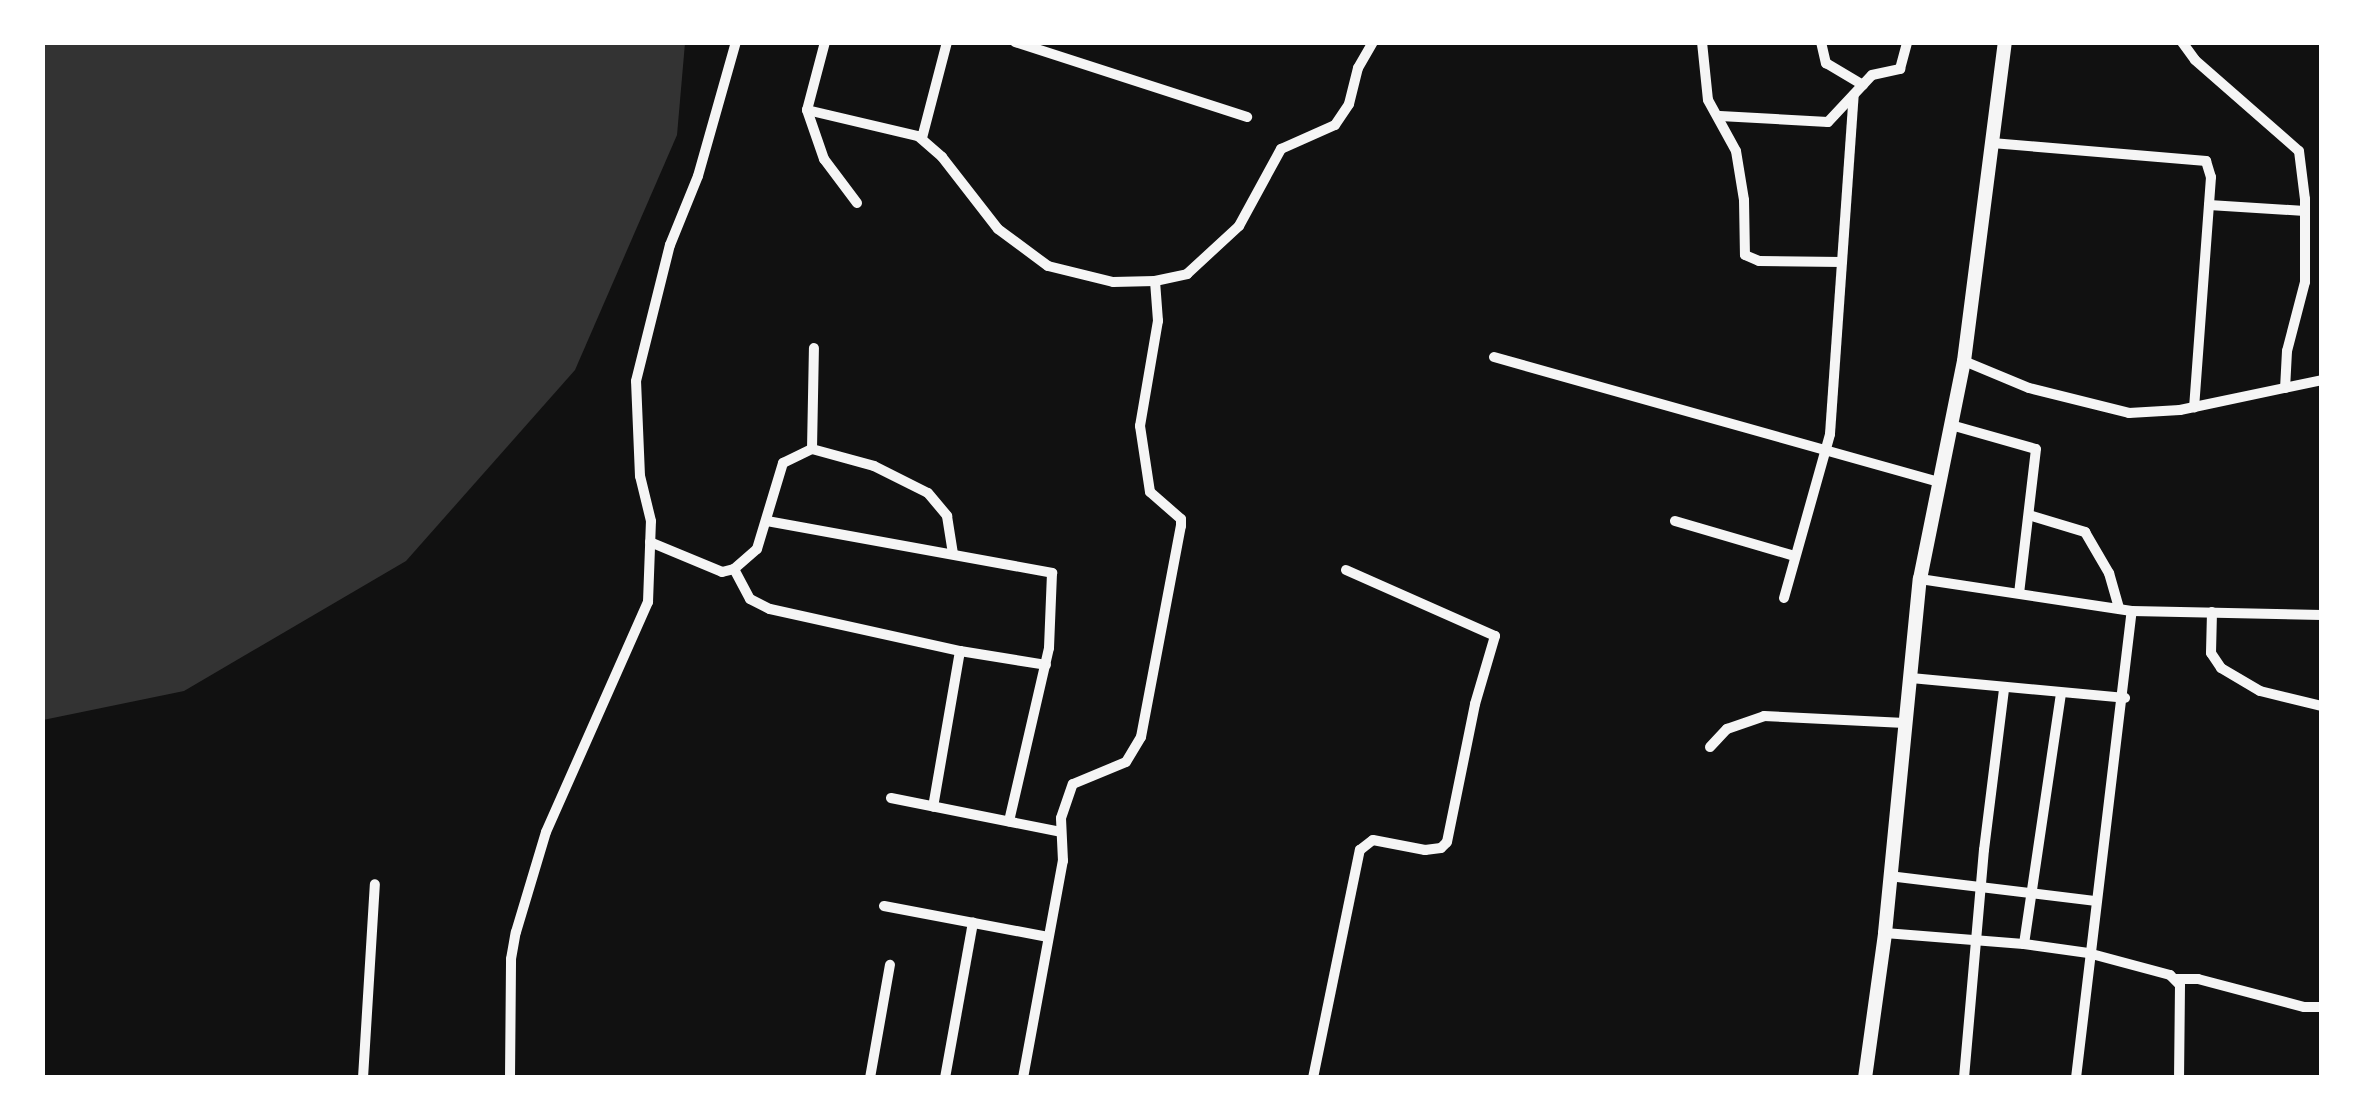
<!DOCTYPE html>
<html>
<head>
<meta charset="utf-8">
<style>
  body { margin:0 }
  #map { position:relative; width:2364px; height:1120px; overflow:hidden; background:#111; font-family:"DM Sans",sans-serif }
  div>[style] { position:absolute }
  .water>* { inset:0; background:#333 }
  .minor>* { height:10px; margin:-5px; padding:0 5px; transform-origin:5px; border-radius:5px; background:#f5f5f5 }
  .tertiary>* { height:14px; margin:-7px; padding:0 7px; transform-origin:7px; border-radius:7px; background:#f5f5f5 }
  span { translate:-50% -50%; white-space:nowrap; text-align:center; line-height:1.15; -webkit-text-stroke:9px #fff; paint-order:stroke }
  .frame { position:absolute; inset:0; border:45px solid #fff; pointer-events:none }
</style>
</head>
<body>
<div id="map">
  <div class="water">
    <i style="clip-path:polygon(43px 42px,685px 43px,677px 135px,575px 370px,406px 561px,184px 691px,43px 720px)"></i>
  </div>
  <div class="minor">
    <i style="left:825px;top:42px;width:70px;rotate:104.8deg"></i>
    <i style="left:807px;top:110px;width:52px;rotate:70.9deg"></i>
    <i style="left:824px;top:159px;width:55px;rotate:53.1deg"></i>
    <i style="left:1015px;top:42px;width:244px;rotate:17.9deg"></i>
    <i style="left:1702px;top:42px;width:58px;rotate:84.1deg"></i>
    <i style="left:1708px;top:100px;width:58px;rotate:61.2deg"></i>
    <i style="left:1736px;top:151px;width:50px;rotate:80.7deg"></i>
    <i style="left:1744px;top:200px;width:55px;rotate:89deg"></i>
    <i style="left:1745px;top:255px;width:15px;rotate:23deg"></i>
    <i style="left:1759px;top:261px;width:83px;rotate:0.7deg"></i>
    <i style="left:1821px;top:42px;width:22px;rotate:77deg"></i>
    <i style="left:1826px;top:63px;width:43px;rotate:30.7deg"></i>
    <i style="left:2182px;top:42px;width:22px;rotate:54deg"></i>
    <i style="left:2195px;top:60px;width:138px;rotate:41.2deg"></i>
    <i style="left:2299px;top:151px;width:48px;rotate:82.9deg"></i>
    <i style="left:2305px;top:199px;width:83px;rotate:90deg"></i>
    <i style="left:2305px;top:282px;width:71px;rotate:104.6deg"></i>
    <i style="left:2287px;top:351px;width:37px;rotate:93deg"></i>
    <i style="left:807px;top:110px;width:114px;rotate:13.2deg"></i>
    <i style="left:918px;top:136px;width:32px;rotate:41deg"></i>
    <i style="left:942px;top:157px;width:91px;rotate:52.1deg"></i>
    <i style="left:998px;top:229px;width:62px;rotate:36.5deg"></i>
    <i style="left:1048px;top:266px;width:67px;rotate:13.8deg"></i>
    <i style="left:1113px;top:282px;width:42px;rotate:-1.4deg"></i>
    <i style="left:1155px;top:281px;width:33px;rotate:-12deg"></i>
    <i style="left:1187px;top:274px;width:71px;rotate:-42.7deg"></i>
    <i style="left:1239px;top:226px;width:88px;rotate:-61.4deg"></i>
    <i style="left:1281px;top:149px;width:59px;rotate:-24deg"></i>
    <i style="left:1335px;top:125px;width:25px;rotate:-56deg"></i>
    <i style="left:1349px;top:104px;width:37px;rotate:-76deg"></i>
    <i style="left:1358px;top:68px;width:30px;rotate:-60deg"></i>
    <i style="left:1720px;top:116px;width:108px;rotate:3.2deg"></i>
    <i style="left:1828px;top:122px;width:64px;rotate:-46.9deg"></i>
    <i style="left:1872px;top:75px;width:29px;rotate:-12deg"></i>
    <i style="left:1900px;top:69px;width:28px;rotate:-75deg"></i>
    <i style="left:922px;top:138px;width:99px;rotate:-75.4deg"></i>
    <i style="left:1992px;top:143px;width:215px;rotate:4.8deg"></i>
    <i style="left:2206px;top:161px;width:17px;rotate:73deg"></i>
    <i style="left:2211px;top:177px;width:231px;rotate:94.2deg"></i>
    <i style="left:2209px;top:205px;width:96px;rotate:3.6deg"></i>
    <i style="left:1494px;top:357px;width:463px;rotate:15.7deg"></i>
    <i style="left:1964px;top:361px;width:70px;rotate:22.6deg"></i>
    <i style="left:2029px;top:388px;width:103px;rotate:14deg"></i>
    <i style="left:2129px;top:413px;width:51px;rotate:-3.4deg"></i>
    <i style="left:2180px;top:410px;width:145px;rotate:-11.9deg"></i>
    <i style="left:1951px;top:425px;width:88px;rotate:15.8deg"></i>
    <i style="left:2036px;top:449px;width:145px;rotate:96.7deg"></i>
    <i style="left:812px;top:449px;width:64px;rotate:15.3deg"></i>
    <i style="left:874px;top:466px;width:60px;rotate:26.6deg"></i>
    <i style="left:928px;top:493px;width:30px;rotate:50deg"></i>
    <i style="left:947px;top:516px;width:37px;rotate:81deg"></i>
    <i style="left:2029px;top:515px;width:59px;rotate:16.9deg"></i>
    <i style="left:2085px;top:532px;width:48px;rotate:59.7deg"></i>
    <i style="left:2109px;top:573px;width:37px;rotate:74deg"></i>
    <i style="left:767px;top:521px;width:290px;rotate:10.3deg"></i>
    <i style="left:1052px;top:573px;width:75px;rotate:92.3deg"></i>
    <i style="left:1049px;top:648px;width:178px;rotate:103deg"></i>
    <i style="left:1675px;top:521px;width:125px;rotate:16.3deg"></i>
    <i style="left:650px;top:542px;width:78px;rotate:22.6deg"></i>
    <i style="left:722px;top:572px;width:12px;rotate:-14deg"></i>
    <i style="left:734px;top:569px;width:30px;rotate:-41deg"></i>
    <i style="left:757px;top:549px;width:90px;rotate:-73.2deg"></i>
    <i style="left:783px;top:463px;width:32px;rotate:-26deg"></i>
    <i style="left:812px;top:449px;width:101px;rotate:-88.9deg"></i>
    <i style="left:734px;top:569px;width:34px;rotate:62deg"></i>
    <i style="left:750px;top:599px;width:22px;rotate:27deg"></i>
    <i style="left:770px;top:609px;width:195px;rotate:12.5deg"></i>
    <i style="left:960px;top:651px;width:158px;rotate:99.8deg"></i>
    <i style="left:1920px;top:579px;width:214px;rotate:8.6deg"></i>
    <i style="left:2132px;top:611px;width:190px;rotate:1.2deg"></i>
    <i style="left:1784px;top:598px;width:170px;rotate:-74.3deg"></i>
    <i style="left:1830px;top:434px;width:340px;rotate:-86deg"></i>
    <i style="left:2212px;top:612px;width:41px;rotate:91.4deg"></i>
    <i style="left:2211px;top:653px;width:18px;rotate:56deg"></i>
    <i style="left:2221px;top:668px;width:45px;rotate:30.5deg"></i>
    <i style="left:2260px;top:691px;width:64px;rotate:13.6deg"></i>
    <i style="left:960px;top:651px;width:87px;rotate:9.2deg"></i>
    <i style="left:1911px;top:678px;width:215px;rotate:5.3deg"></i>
    <i style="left:1710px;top:747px;width:25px;rotate:-47deg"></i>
    <i style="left:1727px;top:729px;width:39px;rotate:-19deg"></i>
    <i style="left:1764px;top:716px;width:141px;rotate:2.8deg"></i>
    <i style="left:891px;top:798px;width:173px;rotate:11.3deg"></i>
    <i style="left:1889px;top:876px;width:209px;rotate:6.9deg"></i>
    <i style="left:884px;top:906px;width:167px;rotate:10.7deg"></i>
    <i style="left:1885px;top:933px;width:139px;rotate:4.5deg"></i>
    <i style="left:2024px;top:944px;width:65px;rotate:8deg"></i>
    <i style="left:2088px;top:953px;width:85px;rotate:15deg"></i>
    <i style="left:2170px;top:975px;width:14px;rotate:45deg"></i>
    <i style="left:2180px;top:985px;width:93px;rotate:90.6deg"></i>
    <i style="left:2024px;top:944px;width:253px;rotate:-81.6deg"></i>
    <i style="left:2176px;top:979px;width:22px"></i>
    <i style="left:2198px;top:979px;width:110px;rotate:14.8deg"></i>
    <i style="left:2304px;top:1007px;width:18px"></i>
    <i style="left:363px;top:1078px;width:194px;rotate:-86.5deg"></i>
    <i style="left:510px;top:1078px;width:119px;rotate:-89.5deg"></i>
    <i style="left:511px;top:959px;width:27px;rotate:-80deg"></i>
    <i style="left:516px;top:932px;width:104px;rotate:-73.3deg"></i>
    <i style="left:546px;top:832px;width:252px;rotate:-66.1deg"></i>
    <i style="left:648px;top:602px;width:81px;rotate:-87.9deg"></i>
    <i style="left:651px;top:521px;width:46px;rotate:-103.7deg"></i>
    <i style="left:640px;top:476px;width:95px;rotate:-92.4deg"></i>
    <i style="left:636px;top:381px;width:140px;rotate:-76deg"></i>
    <i style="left:670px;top:245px;width:74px;rotate:-67.9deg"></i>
    <i style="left:698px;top:176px;width:139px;rotate:-74.2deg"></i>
    <i style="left:870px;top:1078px;width:115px;rotate:-80deg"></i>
    <i style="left:945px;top:1078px;width:158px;rotate:-79.8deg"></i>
    <i style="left:1023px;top:1078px;width:221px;rotate:-79.6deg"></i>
    <i style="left:1063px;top:861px;width:43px;rotate:-92.7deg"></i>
    <i style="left:1061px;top:818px;width:36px;rotate:-71deg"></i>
    <i style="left:1073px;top:784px;width:57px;rotate:-22.5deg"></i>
    <i style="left:1126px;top:762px;width:29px;rotate:-59deg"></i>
    <i style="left:1141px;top:737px;width:215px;rotate:-79.3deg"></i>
    <i style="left:1181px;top:526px;width:7px;rotate:-90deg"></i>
    <i style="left:1181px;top:519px;width:41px;rotate:-138.9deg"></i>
    <i style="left:1150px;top:492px;width:67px;rotate:-98.6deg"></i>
    <i style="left:1140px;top:426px;width:107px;rotate:-80.3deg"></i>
    <i style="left:1158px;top:321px;width:40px;rotate:-94.3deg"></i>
    <i style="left:1313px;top:1078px;width:233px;rotate:-78.4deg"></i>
    <i style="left:1360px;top:850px;width:16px;rotate:-38deg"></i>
    <i style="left:1373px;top:840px;width:53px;rotate:10.9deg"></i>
    <i style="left:1425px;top:850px;width:16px;rotate:-7deg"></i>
    <i style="left:1441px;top:848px;width:8px;rotate:-45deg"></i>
    <i style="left:1447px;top:842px;width:141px;rotate:-78.5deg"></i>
    <i style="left:1475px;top:704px;width:71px;rotate:-73.6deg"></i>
    <i style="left:1495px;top:636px;width:163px;rotate:-156.1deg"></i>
    <i style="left:1964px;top:1078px;width:229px;rotate:-85deg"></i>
    <i style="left:1984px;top:850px;width:161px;rotate:-82.9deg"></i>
    <i style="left:2076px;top:1078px;width:470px;rotate:-83.2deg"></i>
  </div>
  <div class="tertiary">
    <i style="left:1865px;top:1078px;width:146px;rotate:-82.1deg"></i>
    <i style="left:1885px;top:933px;width:356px;rotate:-84.4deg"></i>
    <i style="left:1920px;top:579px;width:222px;rotate:-78.6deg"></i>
    <i style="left:1964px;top:361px;width:322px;rotate:-82.7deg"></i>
  </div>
  <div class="frame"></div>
</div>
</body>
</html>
